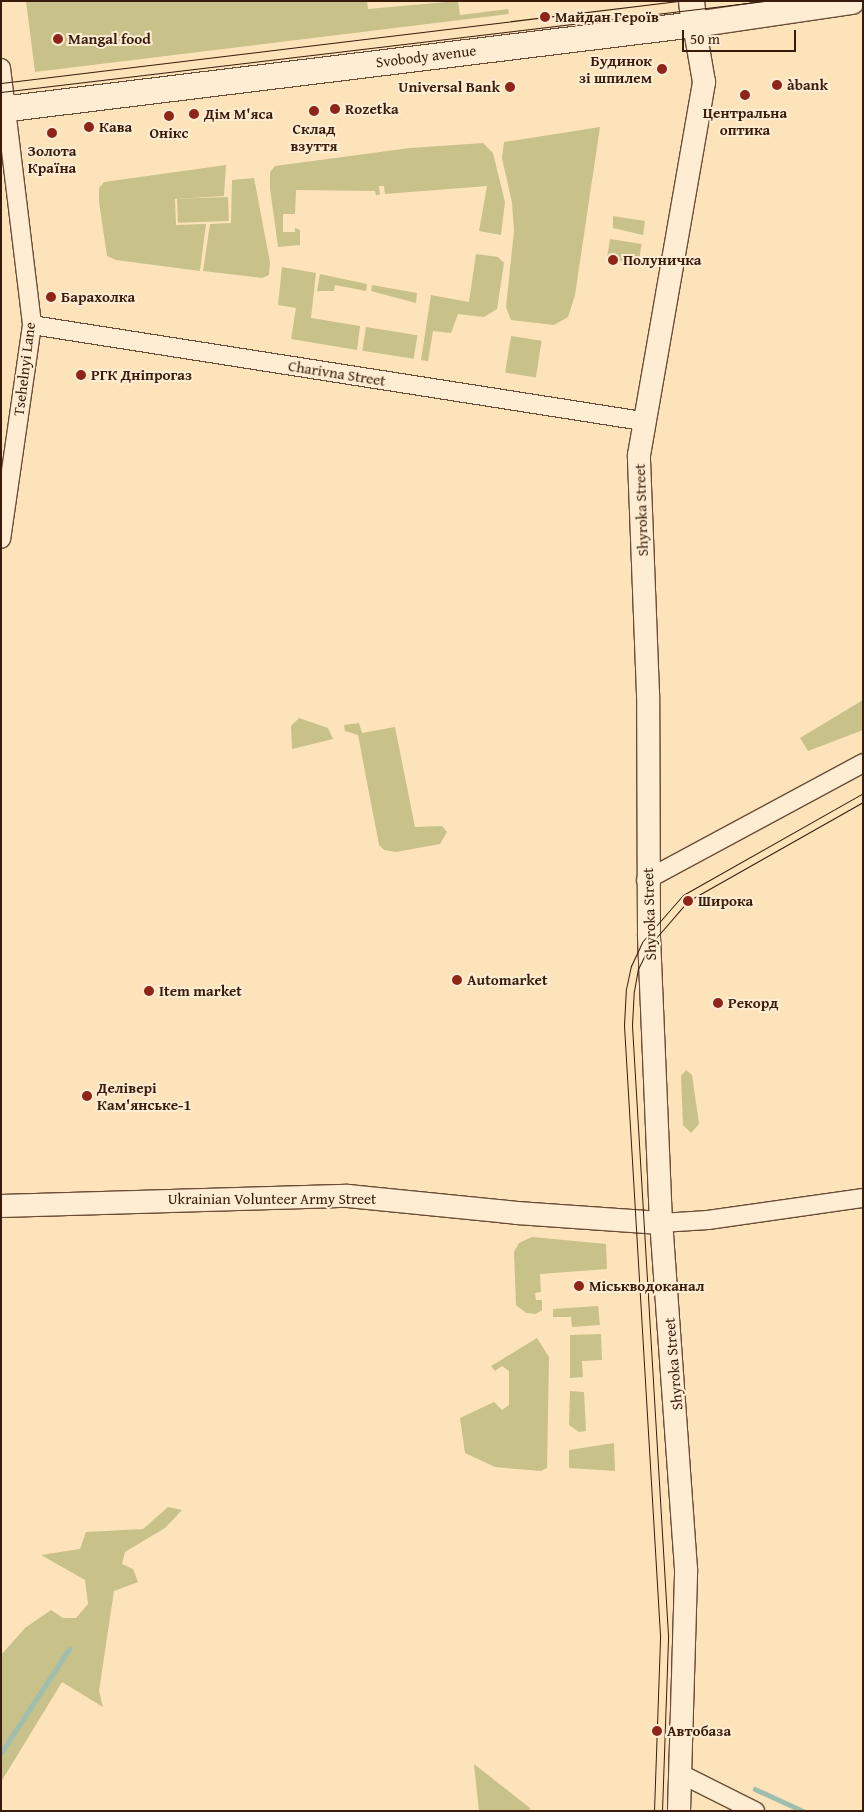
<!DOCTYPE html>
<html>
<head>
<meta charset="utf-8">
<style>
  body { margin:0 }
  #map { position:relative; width:864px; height:1812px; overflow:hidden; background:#fde3ba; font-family:"Gentium Book Plus",serif }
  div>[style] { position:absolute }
  .green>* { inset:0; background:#c8c18a; transform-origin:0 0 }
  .stream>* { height:4.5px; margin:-2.25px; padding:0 2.25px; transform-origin:2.25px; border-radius:2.25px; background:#9fbeaf }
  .roads { filter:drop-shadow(1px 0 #6a4d38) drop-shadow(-1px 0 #6a4d38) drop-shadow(0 1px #6a4d38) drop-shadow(0 -1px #6a4d38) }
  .minor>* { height:18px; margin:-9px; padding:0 9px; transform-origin:9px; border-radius:9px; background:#feedd2 }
  .tertiary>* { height:22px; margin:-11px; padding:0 11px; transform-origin:11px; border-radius:11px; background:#feedd2 }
  .secondary>* { height:25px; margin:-12.5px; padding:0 12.5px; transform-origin:12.5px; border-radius:12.5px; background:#feedd2 }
  .tram>* { height:1px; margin:-0.5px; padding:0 0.5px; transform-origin:0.5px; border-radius:0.5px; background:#391b0c }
  .dots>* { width:14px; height:14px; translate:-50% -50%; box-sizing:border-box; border:2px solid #feedd2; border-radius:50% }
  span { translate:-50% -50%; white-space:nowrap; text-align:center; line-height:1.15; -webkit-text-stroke:4px #feedd2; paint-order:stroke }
  .poi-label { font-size:15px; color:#391b0c; font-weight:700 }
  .left { translate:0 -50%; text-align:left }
  .right { translate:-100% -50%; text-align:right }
  .street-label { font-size:15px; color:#391b0c }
  .frame { position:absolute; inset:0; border:2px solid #391b0c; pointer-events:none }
  .scale { position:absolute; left:682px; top:30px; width:114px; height:22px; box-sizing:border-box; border:2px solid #391b0c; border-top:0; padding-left:6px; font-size:15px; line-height:18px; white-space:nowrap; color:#391b0c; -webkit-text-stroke:4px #feedd2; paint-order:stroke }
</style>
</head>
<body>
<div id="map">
  <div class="green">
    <i style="clip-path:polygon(26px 1px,367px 1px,368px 9px,458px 1px,460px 15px,508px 9px,509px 14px,35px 72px)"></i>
    <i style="clip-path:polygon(600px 127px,575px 295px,568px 317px,554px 325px,511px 320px,506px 307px,514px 231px,512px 203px,502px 158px,504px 142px)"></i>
    <i style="clip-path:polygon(483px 143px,493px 153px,505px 202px,501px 235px,479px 231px,487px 186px,385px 194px,384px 186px,379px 186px,380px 195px,376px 195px,375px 191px,296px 190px,295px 214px,283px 214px,283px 232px,295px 232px,295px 228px,300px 230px,300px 245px,278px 247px,270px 188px,270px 172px,275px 166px,410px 148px)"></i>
    <i style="clip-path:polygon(226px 165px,224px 196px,175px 199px,176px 225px,206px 224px,200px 271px,116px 260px,107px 256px,99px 202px,99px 188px,104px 182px)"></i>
    <i style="clip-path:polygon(254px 178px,270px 262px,269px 275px,262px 278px,203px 271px,210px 224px,231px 223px,232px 180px)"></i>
    <i style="left:228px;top:197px;width:24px;height:51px;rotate:88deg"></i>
    <i style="clip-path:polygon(613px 216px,645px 221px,643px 235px,613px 228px)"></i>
    <i style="left:610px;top:239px;width:32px;height:20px;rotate:9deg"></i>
    <i style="clip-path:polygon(476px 254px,498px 257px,504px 263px,497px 309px,484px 317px,458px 314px,451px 333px,433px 331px,428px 361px,421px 360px,431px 295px,469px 302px)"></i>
    <i style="clip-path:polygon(282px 267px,316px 273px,311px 318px,360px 326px,357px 350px,291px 339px,296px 308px,278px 305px)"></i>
    <i style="clip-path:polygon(320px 274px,367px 284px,366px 291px,335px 285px,334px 291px,317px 291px)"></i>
    <i style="clip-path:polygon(372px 285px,417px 293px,416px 303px,371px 291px)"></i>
    <i style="left:366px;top:327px;width:52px;height:24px;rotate:9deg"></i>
    <i style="left:511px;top:336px;width:31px;height:37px;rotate:9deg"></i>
    <i style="clip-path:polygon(863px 700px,863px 730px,808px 751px,800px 738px)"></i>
    <i style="clip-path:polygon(299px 718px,328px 728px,333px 739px,292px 749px,291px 726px)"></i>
    <i style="clip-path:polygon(359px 723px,362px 733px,395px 727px,415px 827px,442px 826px,447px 832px,440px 844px,396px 852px,384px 850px,379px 845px,358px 735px,345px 731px,344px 725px)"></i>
    <i style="clip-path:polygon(686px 1070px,692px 1075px,699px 1124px,691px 1133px,683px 1125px,681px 1076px)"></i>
    <i style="clip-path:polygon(532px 1237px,606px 1244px,607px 1269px,540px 1274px,541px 1292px,535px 1293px,536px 1300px,542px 1300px,542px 1310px,536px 1314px,526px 1313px,516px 1305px,514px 1252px,519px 1243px)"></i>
    <i style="clip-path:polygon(598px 1306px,600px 1325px,572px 1327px,571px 1317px,553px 1317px,553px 1309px)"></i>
    <i style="clip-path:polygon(601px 1334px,602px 1360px,582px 1361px,583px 1377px,570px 1378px,570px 1335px)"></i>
    <i style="clip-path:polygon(537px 1338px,549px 1357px,547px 1468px,541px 1471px,495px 1467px,465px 1453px,460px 1418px,494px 1402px,502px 1410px,509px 1405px,509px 1371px,502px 1366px,495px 1371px,491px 1366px)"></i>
    <i style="clip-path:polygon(570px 1391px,584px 1392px,586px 1431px,579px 1432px,569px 1425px)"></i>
    <i style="clip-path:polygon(614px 1443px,615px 1471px,569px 1468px,569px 1450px)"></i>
    <i style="clip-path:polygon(168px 1507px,182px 1510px,165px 1528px,125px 1552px,122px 1564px,133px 1569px,138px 1582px,114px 1591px,99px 1691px,103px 1707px,62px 1682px,1px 1782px,1px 1655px,25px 1628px,51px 1610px,63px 1618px,76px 1618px,88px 1604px,85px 1580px,41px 1555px,80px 1549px,86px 1532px,143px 1529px)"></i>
    <i style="clip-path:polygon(474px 1764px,530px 1808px,530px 1811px,479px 1811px)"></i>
  </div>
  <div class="stream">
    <i style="left:1px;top:1753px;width:124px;rotate:-56.8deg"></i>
    <i style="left:755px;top:1789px;width:53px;rotate:24.6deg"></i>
  </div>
  <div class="roads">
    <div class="minor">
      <i style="left:1px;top:68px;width:259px;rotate:83.1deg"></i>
      <i style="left:32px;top:325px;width:216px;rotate:98.2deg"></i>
      <i style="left:32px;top:325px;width:618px;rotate:8.94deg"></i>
      <i style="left:646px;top:880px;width:247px;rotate:-28.3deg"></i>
      <i style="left:661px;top:1223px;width:47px;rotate:-3.7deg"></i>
      <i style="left:708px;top:1220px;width:157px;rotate:-8.1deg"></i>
      <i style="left:681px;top:1774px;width:83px;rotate:26.6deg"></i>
    </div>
    <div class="tertiary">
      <i style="left:1px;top:1206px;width:347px;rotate:-1.7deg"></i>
      <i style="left:348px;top:1196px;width:170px;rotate:5.7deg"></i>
      <i style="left:517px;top:1213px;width:144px;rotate:4deg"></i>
      <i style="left:679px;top:1811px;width:242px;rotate:-88.3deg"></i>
      <i style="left:686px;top:1569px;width:347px;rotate:-94.1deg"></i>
      <i style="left:661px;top:1223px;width:289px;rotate:-92.4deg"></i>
      <i style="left:649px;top:934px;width:240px;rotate:-90.2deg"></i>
      <i style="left:648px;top:694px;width:239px;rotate:-92.2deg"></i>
      <i style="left:639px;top:455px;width:379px;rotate:-80.1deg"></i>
      <i style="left:704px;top:82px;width:59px;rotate:-99.8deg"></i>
    </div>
    <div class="secondary">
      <i style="left:691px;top:1px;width:23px;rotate:83deg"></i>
      <i style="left:1px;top:109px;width:698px;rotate:-6.99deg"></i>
      <i style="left:694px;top:24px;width:159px;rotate:-8.3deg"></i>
    </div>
  </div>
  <div class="tram">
    <i style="left:1px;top:83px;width:682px;rotate:-6.91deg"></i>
    <i style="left:1px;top:92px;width:769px;rotate:-6.79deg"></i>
    <i style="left:654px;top:1811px;width:176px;rotate:-88deg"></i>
    <i style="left:660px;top:1635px;width:611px;rotate:-93.38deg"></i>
    <i style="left:624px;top:1025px;width:36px;rotate:-87deg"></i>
    <i style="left:626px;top:989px;width:24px;rotate:-78deg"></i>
    <i style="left:631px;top:966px;width:26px;rotate:-65deg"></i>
    <i style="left:642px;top:942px;width:62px;rotate:-48.9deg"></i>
    <i style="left:683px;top:895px;width:207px;rotate:-29.5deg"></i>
    <i style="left:662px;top:1811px;width:176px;rotate:-88deg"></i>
    <i style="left:668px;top:1635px;width:611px;rotate:-93.38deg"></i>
    <i style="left:632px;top:1025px;width:34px;rotate:-87deg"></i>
    <i style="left:634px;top:991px;width:22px;rotate:-80deg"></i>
    <i style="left:638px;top:969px;width:25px;rotate:-64deg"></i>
    <i style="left:649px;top:946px;width:60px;rotate:-49.1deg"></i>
    <i style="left:688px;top:901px;width:201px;rotate:-29.5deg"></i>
  </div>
  <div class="dots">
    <i style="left:545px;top:17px;background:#8f2418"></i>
    <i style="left:58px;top:39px;background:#8f2418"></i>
    <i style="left:662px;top:69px;background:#8f2418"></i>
    <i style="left:777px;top:85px;background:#8f2418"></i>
    <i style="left:510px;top:87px;background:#8f2418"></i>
    <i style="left:745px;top:95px;background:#8f2418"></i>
    <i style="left:335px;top:109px;background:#8f2418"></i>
    <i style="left:314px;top:111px;background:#8f2418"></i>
    <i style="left:194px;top:114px;background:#8f2418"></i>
    <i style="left:169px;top:116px;background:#8f2418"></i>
    <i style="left:89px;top:127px;background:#8f2418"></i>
    <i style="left:52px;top:133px;background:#8f2418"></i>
    <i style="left:613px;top:260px;background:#8f2418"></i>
    <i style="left:51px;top:297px;background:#8f2418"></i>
    <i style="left:81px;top:375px;background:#8f2418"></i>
    <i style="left:688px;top:901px;background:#8f2418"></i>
    <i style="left:457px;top:980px;background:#8f2418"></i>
    <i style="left:149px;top:991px;background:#8f2418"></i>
    <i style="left:718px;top:1003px;background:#8f2418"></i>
    <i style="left:87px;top:1096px;background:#8f2418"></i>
    <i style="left:579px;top:1286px;background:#8f2418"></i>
    <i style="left:657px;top:1731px;background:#8f2418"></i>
  </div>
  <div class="poi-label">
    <span class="left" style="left:555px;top:17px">Майдан Героїв</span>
    <span class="left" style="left:68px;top:39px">Mangal food</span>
    <span class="right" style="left:652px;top:69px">Будинок<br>зі шпилем</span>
    <span class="left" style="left:787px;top:85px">àbank</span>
    <span class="right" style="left:500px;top:87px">Universal Bank</span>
    <span class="left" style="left:345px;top:109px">Rozetka</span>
    <span style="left:745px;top:121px">Центральна<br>оптика</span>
    <span class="left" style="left:204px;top:114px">Дім М'яса</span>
    <span class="left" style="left:99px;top:127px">Кава</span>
    <span style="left:314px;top:137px">Склад<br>взуття</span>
    <span style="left:169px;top:133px">Онікс</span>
    <span style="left:52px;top:159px">Золота<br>Країна</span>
    <span class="left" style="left:623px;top:260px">Полуничка</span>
    <span class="left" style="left:61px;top:297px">Барахолка</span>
    <span class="left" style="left:91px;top:375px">РГК Дніпрогаз</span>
    <span class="left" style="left:698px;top:901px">Широка</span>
    <span class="left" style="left:467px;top:980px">Automarket</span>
    <span class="left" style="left:159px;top:991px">Item market</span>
    <span class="left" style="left:728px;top:1003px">Рекорд</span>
    <span class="left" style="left:97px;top:1096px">Делівері<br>Кам'янське-1</span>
    <span class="left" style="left:589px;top:1286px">Міськводоканал</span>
    <span class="left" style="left:667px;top:1731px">Автобаза</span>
  </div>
  <div class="street-label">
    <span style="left:426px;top:56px;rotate:-7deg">Svobody avenue</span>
    <span style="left:24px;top:369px;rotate:-83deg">Tsehelnyi Lane</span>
    <span style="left:337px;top:373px;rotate:9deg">Charivna Street</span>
    <span style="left:641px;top:510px;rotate:-92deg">Shyroka Street</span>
    <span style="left:649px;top:914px;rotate:-92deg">Shyroka Street</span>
    <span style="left:272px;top:1199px">Ukrainian Volunteer Army Street</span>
    <span style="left:673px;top:1364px;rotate:-95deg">Shyroka Street</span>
  </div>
  <div class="frame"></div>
  <div class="scale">50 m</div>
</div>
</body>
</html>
